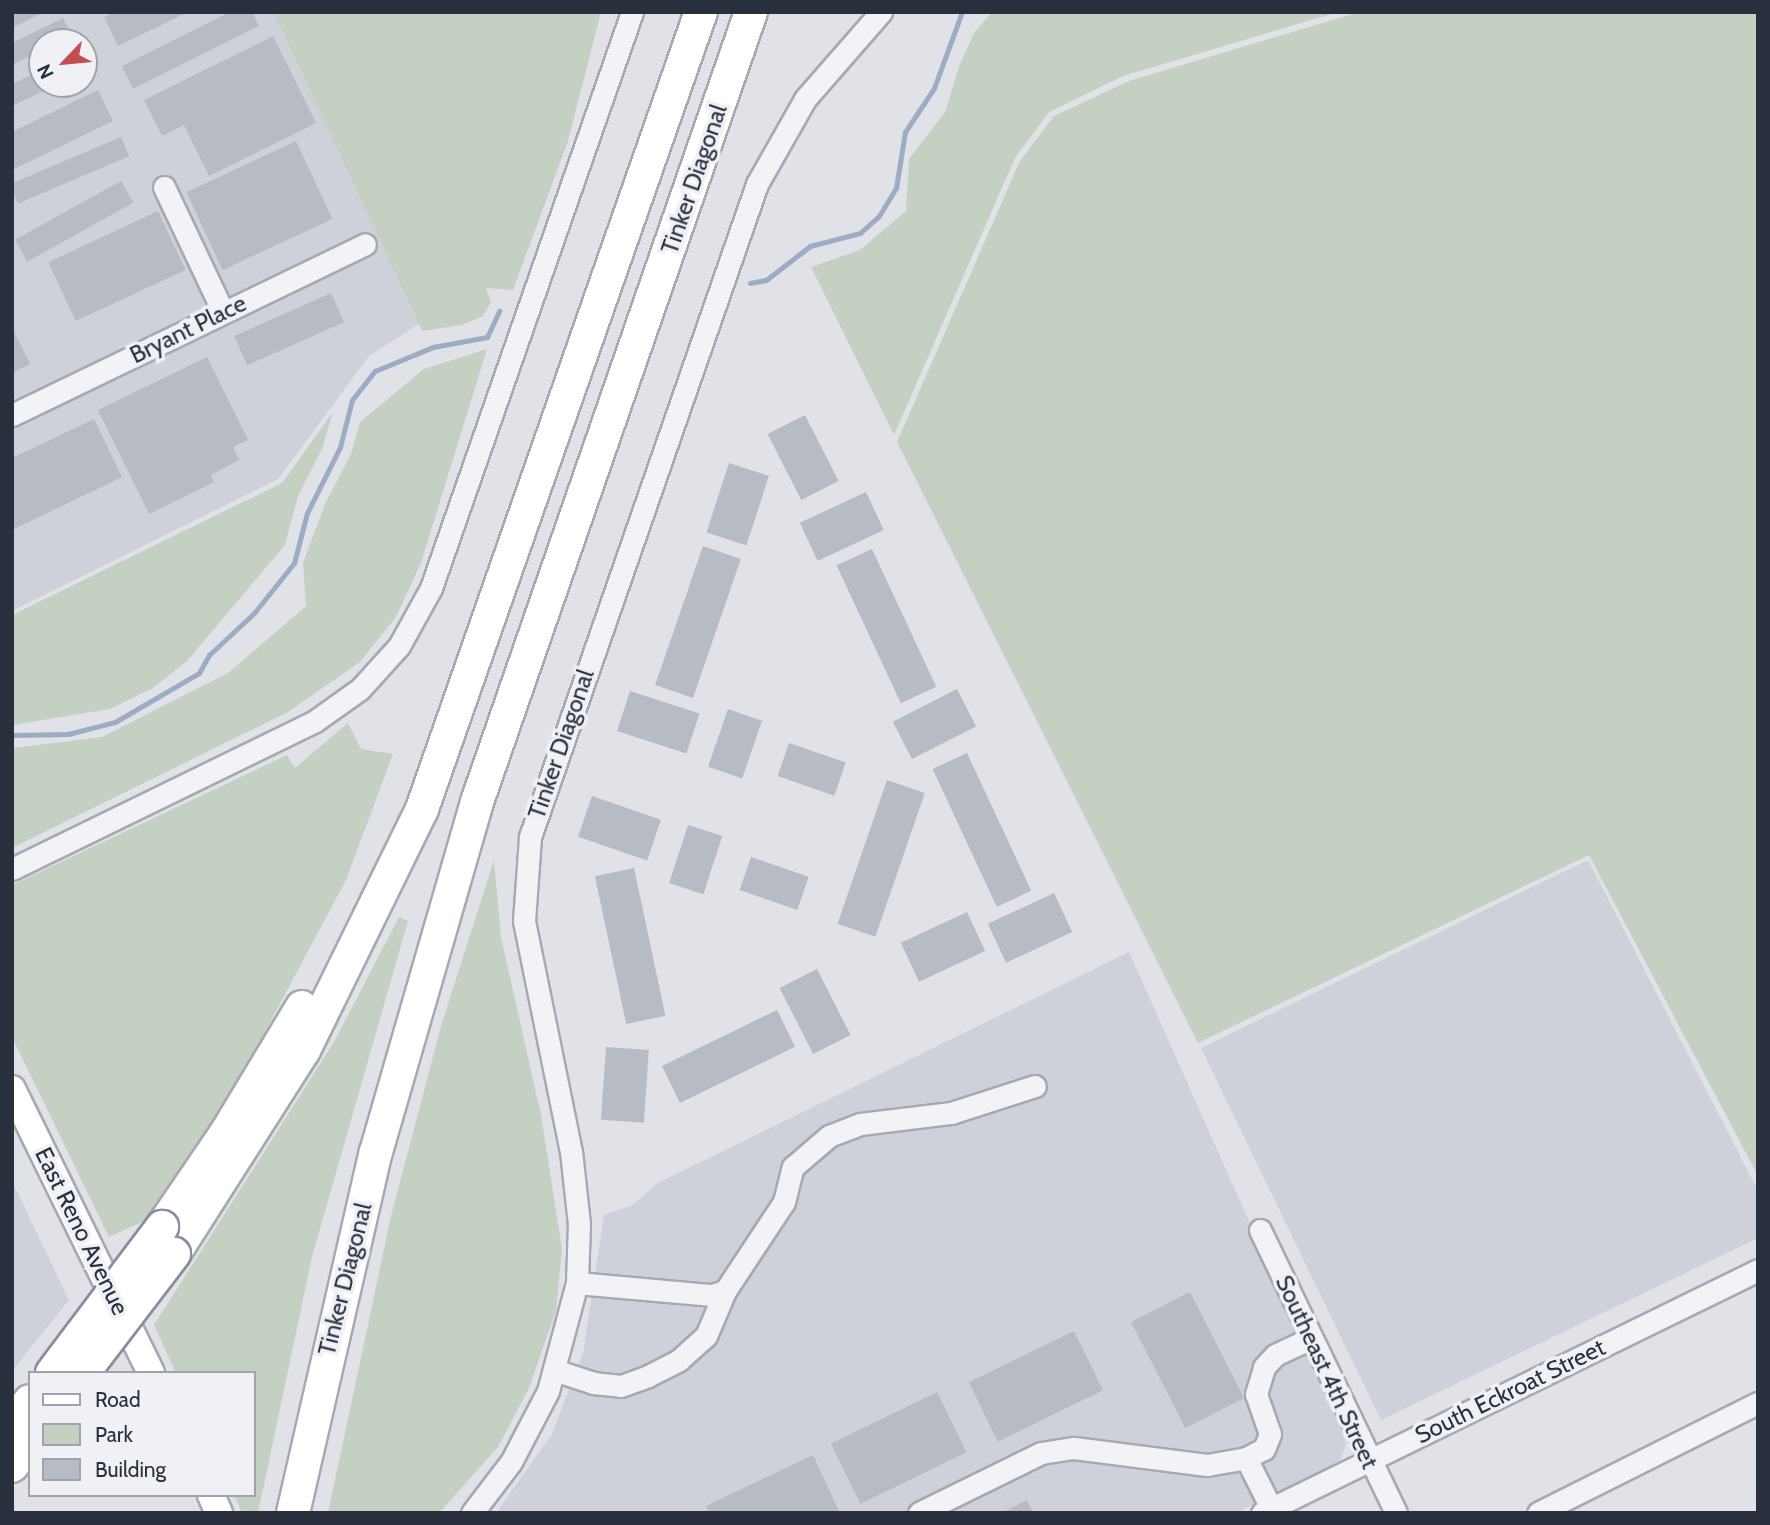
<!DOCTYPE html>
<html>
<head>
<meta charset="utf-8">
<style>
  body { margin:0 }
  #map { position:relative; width:1770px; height:1525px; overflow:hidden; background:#e0e2e8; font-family:Cabin,sans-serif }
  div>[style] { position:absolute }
  .built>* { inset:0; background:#ced1da }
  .green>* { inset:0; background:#c4d1c2 }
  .stream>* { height:5px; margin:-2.5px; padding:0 2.5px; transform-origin:2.5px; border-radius:2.5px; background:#9dacc5 }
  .building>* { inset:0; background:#b7bbc4; transform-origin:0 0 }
  .roads { filter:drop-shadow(2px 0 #a6a9b2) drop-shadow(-2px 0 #a6a9b2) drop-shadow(0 2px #a6a9b2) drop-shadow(0 -2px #a6a9b2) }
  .minor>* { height:21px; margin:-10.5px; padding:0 10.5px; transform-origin:10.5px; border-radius:10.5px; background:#f2f3f6 }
  .major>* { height:26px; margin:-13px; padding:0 13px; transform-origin:13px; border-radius:13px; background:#fff }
  .highway>* { height:32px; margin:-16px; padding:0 16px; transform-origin:16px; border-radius:16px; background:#fff }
  .bridges { filter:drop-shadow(2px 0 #888e9d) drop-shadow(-2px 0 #888e9d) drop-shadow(0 2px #888e9d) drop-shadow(0 -2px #888e9d) }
  .highway-bridge>* { height:32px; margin:-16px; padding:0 16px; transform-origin:16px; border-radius:16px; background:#fff }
  span { translate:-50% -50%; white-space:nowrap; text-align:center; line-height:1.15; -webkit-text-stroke:7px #eff1f5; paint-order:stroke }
  .street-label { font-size:24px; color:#2a2f3e }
  .frame { position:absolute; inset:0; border:14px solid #2a2f3e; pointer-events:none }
  .legend { position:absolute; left:28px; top:1371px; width:228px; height:126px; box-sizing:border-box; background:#eff1f5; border:2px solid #a0a3ac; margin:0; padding:9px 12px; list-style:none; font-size:21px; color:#2a2f3e }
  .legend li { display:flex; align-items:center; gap:14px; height:35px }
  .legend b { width:35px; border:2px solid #a0a3ac }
  .north { position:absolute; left:28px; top:28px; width:70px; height:70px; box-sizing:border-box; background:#eff1f5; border:2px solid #a0a3ac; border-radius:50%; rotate:244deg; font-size:19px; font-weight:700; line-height:28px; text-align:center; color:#2a2f3e }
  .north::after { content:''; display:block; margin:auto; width:24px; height:32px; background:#c44d51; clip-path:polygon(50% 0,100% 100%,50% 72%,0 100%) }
</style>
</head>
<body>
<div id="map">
  <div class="built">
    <i style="clip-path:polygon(evenodd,12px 12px,273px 12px,419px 324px,369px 356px,278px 479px,12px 611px,12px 12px,42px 42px,84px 42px,84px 84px,42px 84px,42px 42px)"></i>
    <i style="clip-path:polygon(1588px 860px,1758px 1191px,1758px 1238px,1381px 1420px,1201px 1048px)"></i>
    <i style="clip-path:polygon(1129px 952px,1347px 1441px,1340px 1461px,1236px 1513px,496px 1513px,552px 1434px,583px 1353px,604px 1215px,633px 1205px,658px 1183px)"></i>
    <i style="clip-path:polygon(12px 1181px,69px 1300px,12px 1371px)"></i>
  </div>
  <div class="green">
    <i style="clip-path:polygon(273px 12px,601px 12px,568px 141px,513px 290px,486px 288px,491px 302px,483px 316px,462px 325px,422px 331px)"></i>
    <i style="clip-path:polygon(992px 12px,1338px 12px,1123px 76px,1049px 112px,1015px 158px,894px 435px,811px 267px,860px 250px,906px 211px,909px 159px,945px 112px,960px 64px,974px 33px)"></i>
    <i style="clip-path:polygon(1359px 12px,1758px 12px,1758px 1176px,1589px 855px,1198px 1043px,897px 442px,1020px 161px,1054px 116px,1129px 81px)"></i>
    <i style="clip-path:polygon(487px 349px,421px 563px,396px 617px,360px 662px,288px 712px,12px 848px,12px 748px,102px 737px,228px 673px,306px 606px,303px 563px,325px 504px,351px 454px,360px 422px,424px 369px)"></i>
    <i style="clip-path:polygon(333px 412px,322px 449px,298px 496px,285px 545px,187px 661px,153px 688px,110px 709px,12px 725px,12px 615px,282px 483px)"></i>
    <i style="clip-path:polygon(348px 723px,361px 749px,393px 754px,346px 880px,252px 1056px,151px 1218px,109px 1237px,12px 1037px,12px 885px,287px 755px,295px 768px)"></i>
    <i style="clip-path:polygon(494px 860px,501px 937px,541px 1115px,562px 1249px,556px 1311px,529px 1388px,498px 1447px,439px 1513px,328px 1513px,391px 1216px,441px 1026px)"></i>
    <i style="clip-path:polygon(399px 917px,408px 921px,312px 1257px,258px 1513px,242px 1513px,234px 1495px,254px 1495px,254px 1373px,176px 1373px,154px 1325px,334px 1042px)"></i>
  </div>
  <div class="stream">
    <i style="left:750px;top:283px;width:16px;rotate:-11deg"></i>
    <i style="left:766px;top:280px;width:56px;rotate:-37.7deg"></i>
    <i style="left:810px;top:246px;width:52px;rotate:-14.6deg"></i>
    <i style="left:860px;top:233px;width:25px;rotate:-42deg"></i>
    <i style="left:879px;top:216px;width:33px;rotate:-59deg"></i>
    <i style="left:896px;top:188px;width:57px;rotate:-80.9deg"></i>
    <i style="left:905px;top:132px;width:53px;rotate:-56.6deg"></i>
    <i style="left:934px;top:88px;width:81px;rotate:-69.8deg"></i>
    <i style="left:12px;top:735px;width:56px;rotate:-1deg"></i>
    <i style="left:68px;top:734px;width:49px;rotate:-14.3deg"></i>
    <i style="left:115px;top:722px;width:97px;rotate:-30.3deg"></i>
    <i style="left:199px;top:673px;width:21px;rotate:-61deg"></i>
    <i style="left:209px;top:655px;width:62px;rotate:-43deg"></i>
    <i style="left:254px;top:613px;width:64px;rotate:-51.3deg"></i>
    <i style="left:294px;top:563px;width:52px;rotate:-75.4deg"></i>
    <i style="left:307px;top:513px;width:74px;rotate:-63.4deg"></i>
    <i style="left:340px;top:447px;width:49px;rotate:-75.7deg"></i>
    <i style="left:352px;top:400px;width:37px;rotate:-52deg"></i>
    <i style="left:375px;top:371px;width:63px;rotate:-22.5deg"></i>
    <i style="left:433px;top:347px;width:55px;rotate:-10.5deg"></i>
    <i style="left:487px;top:337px;width:29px;rotate:-65deg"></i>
  </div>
  <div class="building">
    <i style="clip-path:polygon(12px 12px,44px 12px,12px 28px)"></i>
    <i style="clip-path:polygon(114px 12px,188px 12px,118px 46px,104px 17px)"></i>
    <i style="clip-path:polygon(230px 12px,252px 12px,259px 26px,133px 89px,122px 66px)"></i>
    <i style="clip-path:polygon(63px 18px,72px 36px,42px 42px,42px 50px,12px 65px,12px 43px)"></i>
    <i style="clip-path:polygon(273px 36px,316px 123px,209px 176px,184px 125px,162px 136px,144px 100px)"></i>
    <i style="clip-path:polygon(42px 70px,42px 84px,58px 84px,12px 106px,12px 84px)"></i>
    <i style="clip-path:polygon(98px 90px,113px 121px,12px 170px,12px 132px)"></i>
    <i style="left:121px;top:137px;width:21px;height:121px;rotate:67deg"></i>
    <i style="left:296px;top:141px;width:86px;height:121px;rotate:65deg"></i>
    <i style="left:121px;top:181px;width:25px;height:121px;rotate:61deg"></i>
    <i style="left:158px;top:211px;width:65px;height:121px;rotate:65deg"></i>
    <i style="left:331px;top:293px;width:32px;height:106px;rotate:66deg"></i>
    <i style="clip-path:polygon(12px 328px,30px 364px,12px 373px)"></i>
    <i style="clip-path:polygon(207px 357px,248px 440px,233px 447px,239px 460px,211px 475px,214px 482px,149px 514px,98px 410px)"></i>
    <i style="left:805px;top:415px;width:74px;height:42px;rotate:63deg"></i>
    <i style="clip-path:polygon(94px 419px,122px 477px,12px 530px,12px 458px)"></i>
    <i style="left:729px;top:463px;width:42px;height:73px;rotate:18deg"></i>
    <i style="left:866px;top:492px;width:42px;height:73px;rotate:65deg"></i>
    <i style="left:703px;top:546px;width:40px;height:147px;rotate:19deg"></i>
    <i style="left:872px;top:549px;width:152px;height:39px;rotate:65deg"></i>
    <i style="left:957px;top:689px;width:42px;height:72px;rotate:63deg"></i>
    <i style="left:630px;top:691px;width:73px;height:42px;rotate:18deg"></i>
    <i style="left:728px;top:709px;width:36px;height:61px;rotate:19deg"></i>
    <i style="left:789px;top:743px;width:60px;height:35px;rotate:19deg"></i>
    <i style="left:967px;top:753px;width:152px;height:38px;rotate:65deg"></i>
    <i style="left:887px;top:780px;width:40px;height:152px;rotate:19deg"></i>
    <i style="left:592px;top:796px;width:73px;height:43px;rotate:19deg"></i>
    <i style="left:688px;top:825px;width:36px;height:61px;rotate:18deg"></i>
    <i style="left:751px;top:857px;width:61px;height:35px;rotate:19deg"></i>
    <i style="left:634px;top:868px;width:151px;height:40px;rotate:78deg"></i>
    <i style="left:1054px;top:893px;width:43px;height:73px;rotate:65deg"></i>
    <i style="left:967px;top:912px;width:43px;height:73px;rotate:65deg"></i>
    <i style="left:817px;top:969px;width:74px;height:42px;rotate:63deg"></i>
    <i style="left:777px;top:1010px;width:41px;height:128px;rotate:64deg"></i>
    <i style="left:606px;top:1047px;width:43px;height:73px;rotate:4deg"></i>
    <i style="left:1190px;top:1292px;width:119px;height:66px;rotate:63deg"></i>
    <i style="left:1074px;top:1331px;width:66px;height:117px;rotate:64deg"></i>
    <i style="left:937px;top:1392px;width:67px;height:118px;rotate:64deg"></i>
    <i style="clip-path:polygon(813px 1455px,840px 1513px,709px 1513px,706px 1506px)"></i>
    <i style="clip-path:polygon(1027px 1500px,1033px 1513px,1001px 1513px)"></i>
  </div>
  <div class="roads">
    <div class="minor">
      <i style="left:164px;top:187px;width:138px;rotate:64.7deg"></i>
      <i style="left:12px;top:415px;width:392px;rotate:-25.8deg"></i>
      <i style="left:12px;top:869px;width:337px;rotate:-26deg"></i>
      <i style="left:315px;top:721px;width:55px;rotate:-35.4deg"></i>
      <i style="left:360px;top:689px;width:58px;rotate:-47.8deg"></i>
      <i style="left:399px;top:646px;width:66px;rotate:-61.1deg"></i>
      <i style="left:431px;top:588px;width:610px;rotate:-70.76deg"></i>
      <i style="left:1260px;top:1230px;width:314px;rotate:64.3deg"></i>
      <i style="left:577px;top:1283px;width:136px;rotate:5.1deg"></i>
      <i style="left:712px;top:1295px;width:14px;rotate:-17deg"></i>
      <i style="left:725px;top:1291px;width:107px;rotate:-56.5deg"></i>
      <i style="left:784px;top:1202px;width:36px;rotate:-76deg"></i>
      <i style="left:793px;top:1167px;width:48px;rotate:-40.7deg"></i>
      <i style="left:829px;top:1136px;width:33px;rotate:-21deg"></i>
      <i style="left:860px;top:1124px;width:92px;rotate:-6.9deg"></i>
      <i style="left:951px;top:1113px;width:88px;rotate:-17.8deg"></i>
      <i style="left:557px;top:1371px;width:38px;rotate:18deg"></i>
      <i style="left:593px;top:1383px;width:28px;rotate:6deg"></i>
      <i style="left:621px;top:1386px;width:29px;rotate:-20deg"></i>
      <i style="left:648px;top:1376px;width:35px;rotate:-27deg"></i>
      <i style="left:679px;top:1360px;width:36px;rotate:-42deg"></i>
      <i style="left:706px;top:1336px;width:49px;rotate:-67.1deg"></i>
      <i style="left:1246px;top:1458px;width:56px;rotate:63.4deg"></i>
      <i style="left:472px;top:1513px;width:64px;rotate:-52.6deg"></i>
      <i style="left:511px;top:1462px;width:80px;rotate:-62.5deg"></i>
      <i style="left:548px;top:1391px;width:112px;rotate:-75deg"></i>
      <i style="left:577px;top:1283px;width:59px;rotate:-88.1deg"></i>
      <i style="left:579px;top:1224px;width:72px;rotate:-96.3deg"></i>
      <i style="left:571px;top:1152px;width:236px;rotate:-101.5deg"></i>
      <i style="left:524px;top:921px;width:84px;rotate:-85.9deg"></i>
      <i style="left:530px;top:837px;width:691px;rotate:-70.83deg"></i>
      <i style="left:757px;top:184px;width:98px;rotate:-60.5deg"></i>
      <i style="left:805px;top:99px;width:116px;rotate:-48.9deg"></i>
      <i style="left:919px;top:1513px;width:136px;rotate:-26.2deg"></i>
      <i style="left:1041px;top:1453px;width:33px;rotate:-9deg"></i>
      <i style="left:1074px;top:1448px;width:134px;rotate:7.3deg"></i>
      <i style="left:1207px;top:1465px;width:40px;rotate:-10deg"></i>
      <i style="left:1246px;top:1458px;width:20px;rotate:-27deg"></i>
      <i style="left:1264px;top:1449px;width:16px;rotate:-68deg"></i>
      <i style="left:1270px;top:1434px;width:42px;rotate:-109.3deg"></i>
      <i style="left:1256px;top:1394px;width:28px;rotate:-73deg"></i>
      <i style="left:1264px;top:1367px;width:16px;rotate:-47deg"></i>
      <i style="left:1275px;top:1355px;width:40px;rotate:-25deg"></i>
      <i style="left:1262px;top:1513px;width:552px;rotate:-26.1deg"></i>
      <i style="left:1538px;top:1513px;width:246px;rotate:-26.6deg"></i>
    </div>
    <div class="major">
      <i style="left:12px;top:1089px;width:316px;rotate:63.9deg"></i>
      <i style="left:211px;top:1495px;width:20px;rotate:66deg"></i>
    </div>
    <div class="highway">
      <i style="left:162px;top:1227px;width:114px;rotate:-55.8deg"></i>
      <i style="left:226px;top:1133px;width:147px;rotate:-58.9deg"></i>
      <i style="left:174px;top:1254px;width:242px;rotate:-57.5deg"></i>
      <i style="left:304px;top:1050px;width:268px;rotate:-63.9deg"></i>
      <i style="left:422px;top:809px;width:844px;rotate:-70.71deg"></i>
      <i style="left:12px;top:1423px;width:28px;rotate:-51deg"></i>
      <i style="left:12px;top:1466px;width:29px;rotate:-52deg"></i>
      <i style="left:293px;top:1513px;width:370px;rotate:-77.1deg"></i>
      <i style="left:376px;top:1152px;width:364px;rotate:-73.9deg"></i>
      <i style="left:477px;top:802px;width:836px;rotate:-70.87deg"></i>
    </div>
  </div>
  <div class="bridges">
    <div class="highway-bridge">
      <i style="left:52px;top:1373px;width:183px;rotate:-53deg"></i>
      <i style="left:83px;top:1373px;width:150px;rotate:-52.6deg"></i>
    </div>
  </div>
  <div class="street-label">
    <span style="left:694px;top:179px;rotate:-71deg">Tinker Diagonal</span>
    <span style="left:188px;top:329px;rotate:-26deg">Bryant Place</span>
    <span style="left:561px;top:744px;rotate:-71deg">Tinker Diagonal</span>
    <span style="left:82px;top:1231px;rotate:64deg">East Reno Avenue</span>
    <span style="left:345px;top:1279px;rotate:-76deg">Tinker Diagonal</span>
    <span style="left:1327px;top:1372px;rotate:65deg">Southeast 4th Street</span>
    <span style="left:1510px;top:1391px;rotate:-26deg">South Eckroat Street</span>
  </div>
  <div class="frame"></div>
  <ul class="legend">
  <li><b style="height:9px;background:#fff"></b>Road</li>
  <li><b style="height:19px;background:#c4d1c2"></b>Park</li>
  <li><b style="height:19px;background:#b7bbc4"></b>Building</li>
  </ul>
  <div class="north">N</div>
</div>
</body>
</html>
